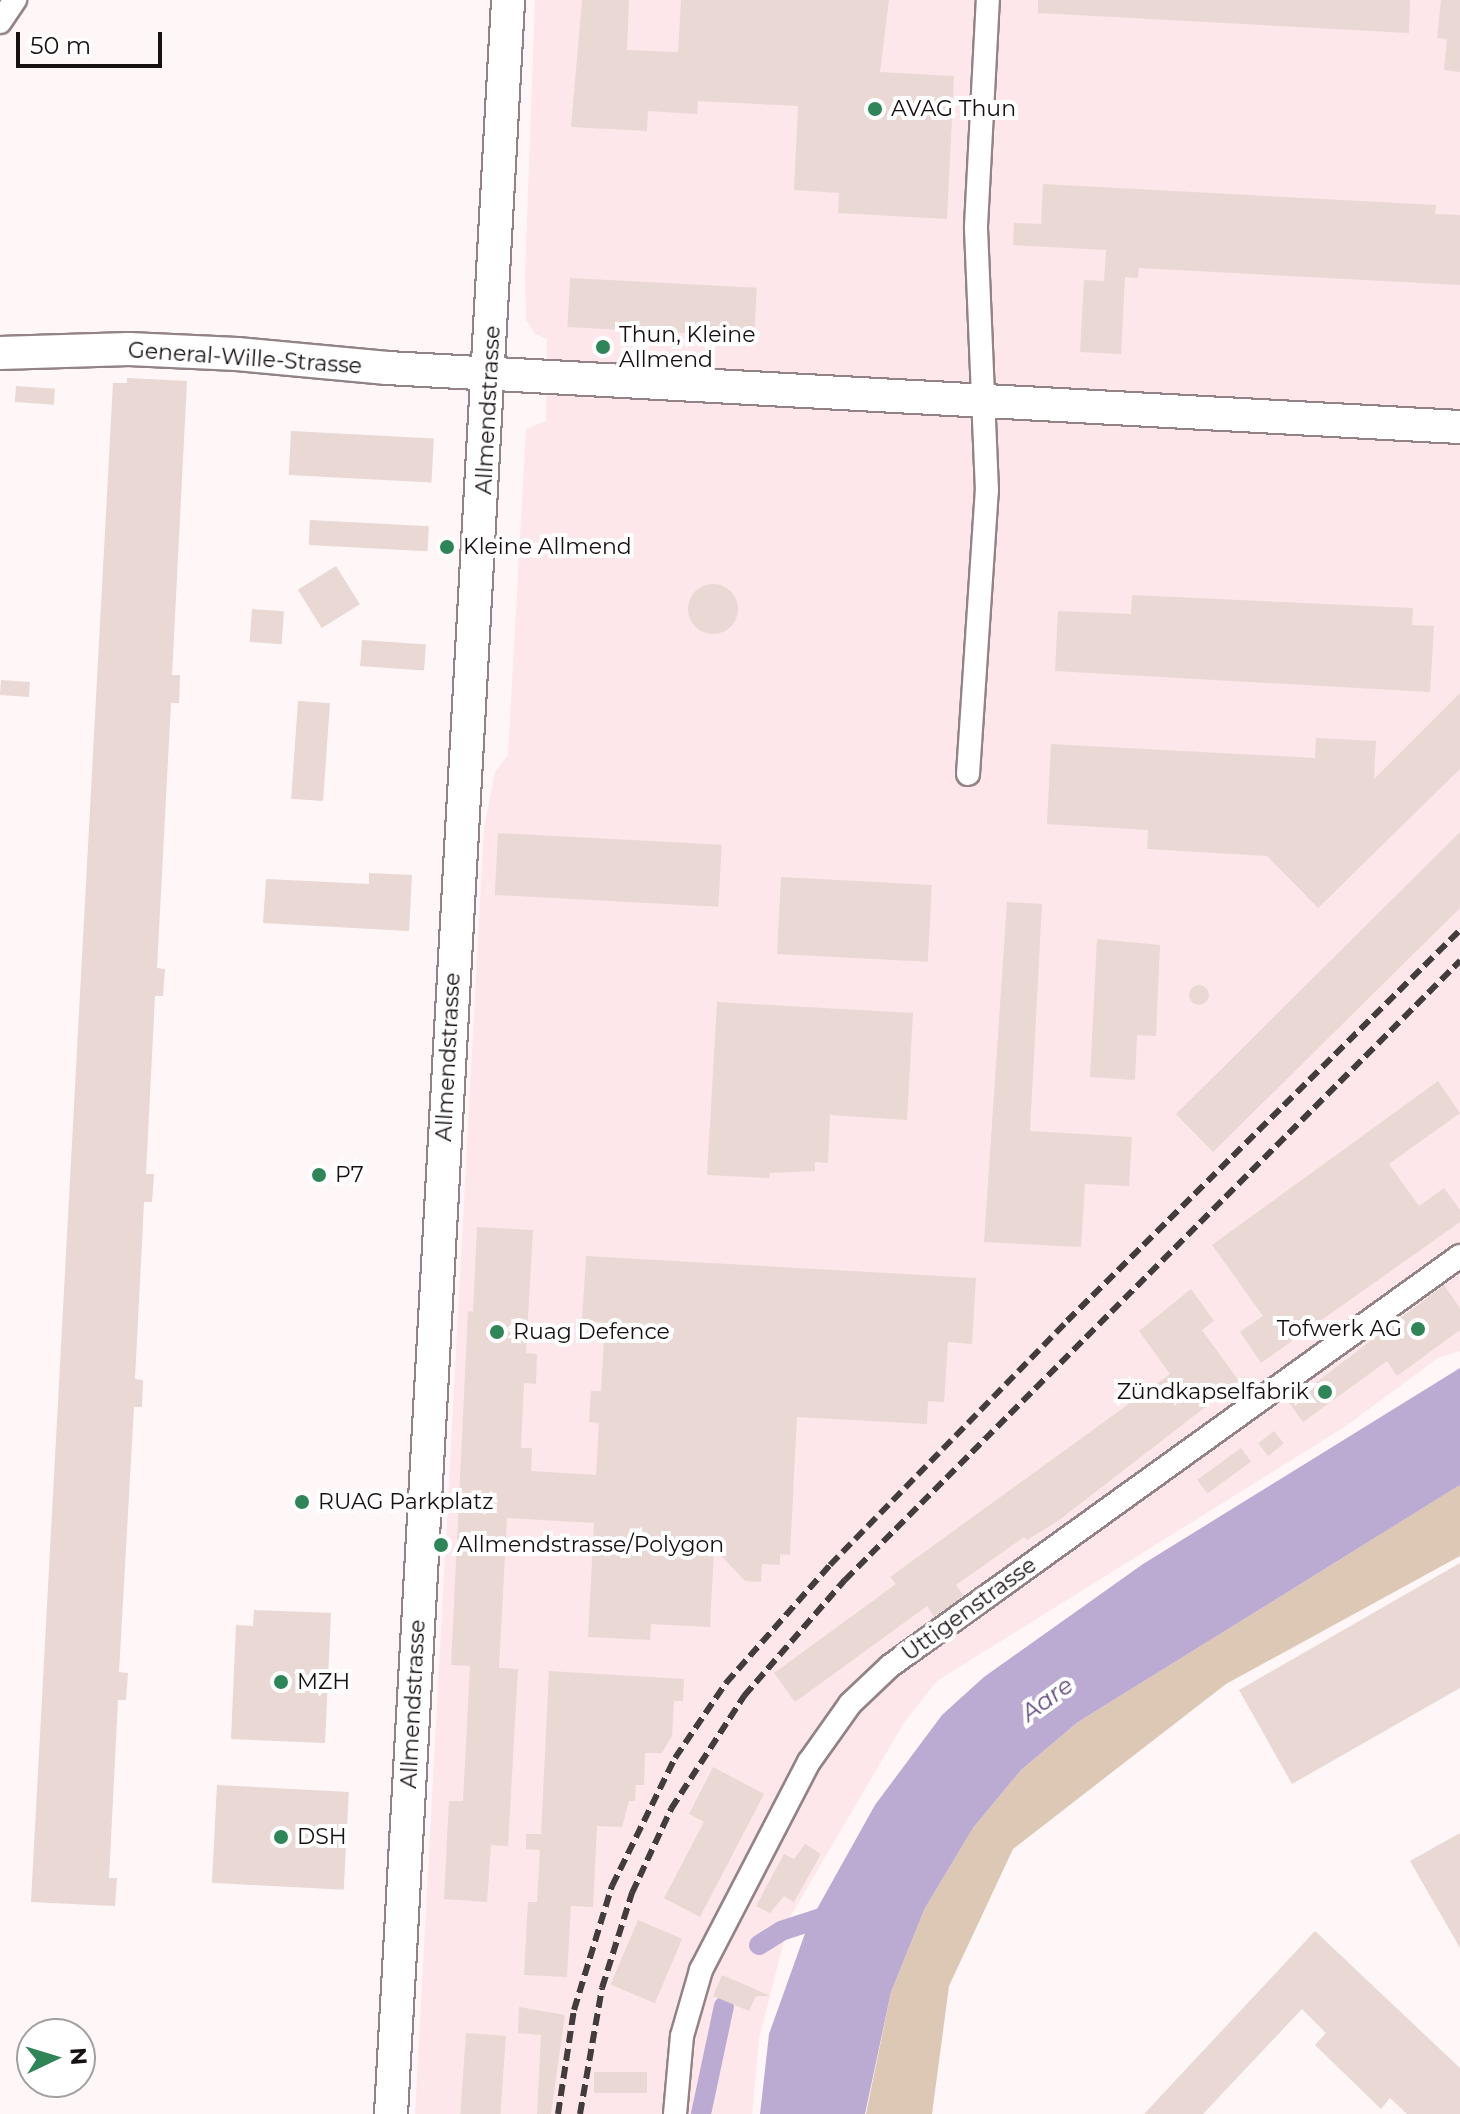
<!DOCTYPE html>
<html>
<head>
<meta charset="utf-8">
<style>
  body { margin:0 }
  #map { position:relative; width:1460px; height:2114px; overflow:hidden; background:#fef6f7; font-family:Montserrat,sans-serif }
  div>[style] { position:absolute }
  .built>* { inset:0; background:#fde7eb }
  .green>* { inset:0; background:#ddc8b5 }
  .water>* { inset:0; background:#bbaad1 }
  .canal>* { height:20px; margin:-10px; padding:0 10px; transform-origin:10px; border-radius:10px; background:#bbaad1 }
  .building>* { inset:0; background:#e9d8d3; transform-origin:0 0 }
  .round { border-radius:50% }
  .roads { filter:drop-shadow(2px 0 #938386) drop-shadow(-2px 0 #938386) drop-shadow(0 2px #938386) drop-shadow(0 -2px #938386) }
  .minor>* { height:22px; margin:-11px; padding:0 11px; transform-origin:11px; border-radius:11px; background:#fff }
  .secondary>* { height:32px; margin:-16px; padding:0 16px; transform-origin:16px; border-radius:16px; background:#fff }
  .rail>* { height:6px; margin-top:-3px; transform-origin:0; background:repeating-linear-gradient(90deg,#433c3d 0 12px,transparent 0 18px) }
  .dots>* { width:22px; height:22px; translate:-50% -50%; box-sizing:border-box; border:4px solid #fff; border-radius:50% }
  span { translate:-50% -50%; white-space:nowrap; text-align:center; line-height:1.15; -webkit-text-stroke:8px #fff; paint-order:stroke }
  .poi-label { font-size:22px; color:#171112 }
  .left { translate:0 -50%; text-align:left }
  .right { translate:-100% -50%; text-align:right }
  .street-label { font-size:22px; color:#171112 }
  .water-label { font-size:24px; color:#634a7f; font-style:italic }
  .north { position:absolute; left:16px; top:2018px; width:80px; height:80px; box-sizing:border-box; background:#fff; border:2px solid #a2a0a0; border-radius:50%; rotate:86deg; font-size:22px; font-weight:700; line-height:32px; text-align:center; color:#171112 }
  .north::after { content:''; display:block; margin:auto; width:28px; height:36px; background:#2f8458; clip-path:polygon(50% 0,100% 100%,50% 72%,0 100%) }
  .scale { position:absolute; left:16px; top:32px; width:146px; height:36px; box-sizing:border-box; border:4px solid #171112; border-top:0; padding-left:10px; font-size:24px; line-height:28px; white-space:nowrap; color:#171112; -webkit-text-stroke:6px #fff; paint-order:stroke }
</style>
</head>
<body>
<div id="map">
  <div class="built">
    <i style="clip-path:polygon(535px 0,1460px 0,1460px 1351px,1438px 1358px,1346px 1426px,937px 1681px,905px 1721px,790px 1917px,759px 2039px,752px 2114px,415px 2114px,484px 828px,495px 772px,508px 755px,526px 429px,546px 421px,547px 339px,535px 334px,526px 320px,525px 273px)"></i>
  </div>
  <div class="green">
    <i style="clip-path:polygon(1460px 1485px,1460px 1556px,1226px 1684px,1013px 1849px,949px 1986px,932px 2114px,866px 2114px,891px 1992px,925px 1908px,973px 1828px,1021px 1770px,1078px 1722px)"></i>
  </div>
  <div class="water">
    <i style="clip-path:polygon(1460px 1368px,1460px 1485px,1078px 1722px,1021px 1770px,973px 1828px,925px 1908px,891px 1992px,865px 2114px,760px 2114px,769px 2034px,808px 1925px,875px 1805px,942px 1715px,984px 1677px,1143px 1564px)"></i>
  </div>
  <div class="canal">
    <i style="left:759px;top:1945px;width:26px;rotate:-32deg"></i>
    <i style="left:781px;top:1931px;width:58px;rotate:-18.1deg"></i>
    <i style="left:701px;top:2114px;width:110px;rotate:-78deg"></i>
  </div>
  <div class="building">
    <i style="clip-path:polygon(582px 0,629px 0,627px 50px,678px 52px,681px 0,889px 0,880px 72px,954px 76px,947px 219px,838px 213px,839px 193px,794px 190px,798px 106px,698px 101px,697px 114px,648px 111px,647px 131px,571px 127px)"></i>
    <i style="clip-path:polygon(1038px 0,1410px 0,1409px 33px,1038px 13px)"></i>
    <i style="clip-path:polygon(1441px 0,1460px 0,1460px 72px,1444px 70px,1447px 39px,1437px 38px)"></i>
    <i style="clip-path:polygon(1043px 184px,1436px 205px,1435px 214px,1460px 215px,1460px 285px,1139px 268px,1138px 278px,1125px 277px,1121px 354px,1080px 352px,1084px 280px,1104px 281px,1106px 250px,1013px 245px,1014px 223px,1041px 224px)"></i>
    <i style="left:570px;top:278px;width:187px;height:49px;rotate:3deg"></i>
    <i style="clip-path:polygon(127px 378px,187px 381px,172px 675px,180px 675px,179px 703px,171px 703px,157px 968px,165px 969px,163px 996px,155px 996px,146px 1174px,154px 1174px,152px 1202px,144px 1202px,135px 1379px,143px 1380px,142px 1407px,134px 1407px,119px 1672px,128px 1673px,126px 1700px,118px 1700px,109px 1878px,117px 1878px,115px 1906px,31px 1902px,113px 383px,127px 383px)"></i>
    <i style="left:16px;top:386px;width:39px;height:16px;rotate:4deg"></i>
    <i style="left:291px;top:431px;width:143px;height:44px;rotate:3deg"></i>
    <i style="left:310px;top:520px;width:119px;height:25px;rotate:3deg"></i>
    <i style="left:336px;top:566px;width:45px;height:45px;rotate:58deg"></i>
    <i class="round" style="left:688px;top:584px;width:50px;height:50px"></i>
    <i style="clip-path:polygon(1132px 595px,1413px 608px,1412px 625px,1434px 626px,1430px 692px,1055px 671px,1058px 611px,1131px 614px)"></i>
    <i style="left:252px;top:609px;width:32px;height:33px;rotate:4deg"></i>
    <i style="left:362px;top:640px;width:64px;height:26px;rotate:4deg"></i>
    <i style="left:1px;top:680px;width:29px;height:15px;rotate:4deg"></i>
    <i style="clip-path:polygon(1460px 693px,1460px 769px,1318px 908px,1267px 856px,1147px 849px,1148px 830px,1047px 824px,1051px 744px,1315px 758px,1316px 738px,1376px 741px,1374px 779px)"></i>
    <i style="left:298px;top:701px;width:32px;height:98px;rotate:4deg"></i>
    <i style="clip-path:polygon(1460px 832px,1460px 908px,1213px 1152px,1176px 1114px)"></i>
    <i style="left:498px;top:833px;width:224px;height:62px;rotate:3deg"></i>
    <i style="clip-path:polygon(369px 873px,412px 875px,409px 931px,263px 923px,266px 879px,369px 884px)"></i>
    <i style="left:781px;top:877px;width:151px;height:77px;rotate:3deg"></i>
    <i style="clip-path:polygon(1007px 902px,1042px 904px,1030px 1131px,1132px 1137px,1129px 1186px,1085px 1184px,1081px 1247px,984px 1242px)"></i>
    <i style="clip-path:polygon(1097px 939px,1160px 945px,1156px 1036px,1137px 1035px,1135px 1080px,1090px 1077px)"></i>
    <i class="round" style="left:1189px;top:985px;width:20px;height:20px"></i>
    <i style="clip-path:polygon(717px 1002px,913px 1013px,907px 1120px,830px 1115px,828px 1163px,815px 1162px,815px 1171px,770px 1173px,769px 1178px,707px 1175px)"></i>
    <i style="clip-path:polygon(1438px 1081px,1460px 1113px,1389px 1164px,1419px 1206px,1444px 1188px,1460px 1210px,1460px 1222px,1261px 1363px,1240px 1332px,1263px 1316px,1212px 1245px)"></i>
    <i style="clip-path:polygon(477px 1227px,533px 1230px,526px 1353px,537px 1354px,536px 1384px,524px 1383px,521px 1448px,532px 1448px,531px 1471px,596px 1475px,599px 1423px,589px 1422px,591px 1391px,601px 1391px,605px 1323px,582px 1321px,586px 1256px,976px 1278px,972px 1344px,948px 1342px,944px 1402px,928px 1401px,927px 1424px,797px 1417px,790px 1555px,780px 1554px,780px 1565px,762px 1564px,761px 1582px,745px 1581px,714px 1548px,710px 1627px,651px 1624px,650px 1640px,588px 1637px,594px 1523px,507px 1518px,499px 1668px,518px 1669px,508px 1846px,491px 1845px,487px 1902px,444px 1899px,449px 1801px,463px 1801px,470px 1666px,451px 1665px,468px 1311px,473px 1312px)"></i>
    <i style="clip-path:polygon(1444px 1285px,1460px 1308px,1460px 1330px,1397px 1376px,1387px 1361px,1303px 1422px,1289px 1403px)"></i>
    <i style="clip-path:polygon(1191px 1289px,1214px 1321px,1202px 1330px,1239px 1381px,1058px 1521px,1027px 1540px,1024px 1537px,956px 1585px,964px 1596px,934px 1617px,927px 1606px,795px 1702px,774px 1673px,896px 1584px,890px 1577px,1170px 1374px,1139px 1331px)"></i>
    <i style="left:1274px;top:1431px;width:16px;height:20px;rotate:52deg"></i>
    <i style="left:1241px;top:1448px;width:17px;height:54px;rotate:54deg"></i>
    <i style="clip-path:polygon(1460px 1563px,1460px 1688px,1292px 1784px,1239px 1690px)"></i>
    <i style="clip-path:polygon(254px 1610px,331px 1613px,325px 1743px,231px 1739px,236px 1625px,253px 1626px)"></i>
    <i style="clip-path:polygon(549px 1671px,684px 1679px,683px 1701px,674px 1701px,672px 1736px,662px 1753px,645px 1753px,644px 1785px,636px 1785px,635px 1801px,629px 1801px,622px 1827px,597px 1826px,593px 1907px,571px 1906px,567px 1977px,524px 1975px,528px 1902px,537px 1902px,540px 1850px,526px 1849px,526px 1834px,541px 1834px)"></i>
    <i style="clip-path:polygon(713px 1767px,764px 1794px,700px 1917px,664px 1898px,704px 1822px,689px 1814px)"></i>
    <i style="left:217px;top:1785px;width:132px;height:98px;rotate:3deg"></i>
    <i style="clip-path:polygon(1460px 1833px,1460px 1948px,1410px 1861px)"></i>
    <i style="clip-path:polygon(805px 1844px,821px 1854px,794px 1902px,784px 1896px,770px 1913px,756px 1906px,784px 1854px,794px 1859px)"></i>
    <i style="left:638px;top:1920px;width:48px;height:70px;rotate:23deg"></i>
    <i style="clip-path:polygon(1315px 1931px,1460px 2068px,1460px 2114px,1407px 2114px,1390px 2098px,1381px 2109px,1315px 2045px,1326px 2033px,1302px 2009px,1203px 2114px,1144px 2114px)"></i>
    <i style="clip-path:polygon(722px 1975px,741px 1983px,770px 1996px,756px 1996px,749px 2011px,713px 1996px)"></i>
    <i style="clip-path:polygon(519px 2007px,565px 2015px,551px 2114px,537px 2114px,541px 2035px,518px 2033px)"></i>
    <i style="left:466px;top:2033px;width:40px;height:81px;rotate:4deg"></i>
    <i style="left:594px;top:2072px;width:53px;height:21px"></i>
  </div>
  <div class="roads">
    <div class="minor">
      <i style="left:0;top:22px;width:27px;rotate:-56deg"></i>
      <i style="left:968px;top:774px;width:284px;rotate:-86.2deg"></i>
      <i style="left:987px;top:491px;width:265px;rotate:-92.4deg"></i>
      <i style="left:976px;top:226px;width:226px;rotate:-87deg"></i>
      <i style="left:675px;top:2114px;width:78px;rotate:-84.9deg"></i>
      <i style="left:682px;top:2036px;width:69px;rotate:-73.9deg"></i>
      <i style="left:701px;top:1970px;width:234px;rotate:-62.6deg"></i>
      <i style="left:809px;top:1762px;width:71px;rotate:-54.7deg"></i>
      <i style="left:850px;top:1704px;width:55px;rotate:-43.5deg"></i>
      <i style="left:890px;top:1666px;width:702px;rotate:-35.73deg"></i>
    </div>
    <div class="secondary">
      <i style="left:0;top:353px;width:129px;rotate:-1.8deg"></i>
      <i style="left:129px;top:349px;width:108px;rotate:2.7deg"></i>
      <i style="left:237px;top:354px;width:151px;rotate:5.3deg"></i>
      <i style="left:387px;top:368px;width:1075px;rotate:3.15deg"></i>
      <i style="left:391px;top:2114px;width:2117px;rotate:-86.83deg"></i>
    </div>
  </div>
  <div class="rail">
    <i style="left:558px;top:2114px;width:105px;rotate:-81.3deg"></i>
    <i style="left:574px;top:2010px;width:130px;rotate:-73deg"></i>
    <i style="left:612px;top:1886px;width:143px;rotate:-63.8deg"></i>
    <i style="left:675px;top:1758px;width:91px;rotate:-55.8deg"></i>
    <i style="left:726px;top:1683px;width:157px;rotate:-48.6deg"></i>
    <i style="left:830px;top:1565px;width:340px;rotate:-45.8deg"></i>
    <i style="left:1067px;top:1321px;width:554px;rotate:-44.85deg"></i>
    <i style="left:580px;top:2114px;width:128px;rotate:-80.1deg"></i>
    <i style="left:602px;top:1988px;width:100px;rotate:-72.5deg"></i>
    <i style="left:632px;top:1893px;width:93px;rotate:-65.1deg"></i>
    <i style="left:671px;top:1809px;width:135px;rotate:-57.1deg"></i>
    <i style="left:744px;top:1696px;width:154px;rotate:-49deg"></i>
    <i style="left:845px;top:1580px;width:873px;rotate:-45.19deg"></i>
  </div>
  <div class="dots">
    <i style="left:875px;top:109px;background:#2f8458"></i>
    <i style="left:603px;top:347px;background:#2f8458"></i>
    <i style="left:447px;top:547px;background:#2f8458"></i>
    <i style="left:319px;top:1175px;background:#2f8458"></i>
    <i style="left:1418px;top:1329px;background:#2f8458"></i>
    <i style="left:497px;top:1332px;background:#2f8458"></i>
    <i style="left:1325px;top:1392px;background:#2f8458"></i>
    <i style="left:302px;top:1502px;background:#2f8458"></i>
    <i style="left:441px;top:1545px;background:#2f8458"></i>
    <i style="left:281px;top:1682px;background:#2f8458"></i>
    <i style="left:281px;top:1837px;background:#2f8458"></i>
  </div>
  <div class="poi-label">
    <span class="left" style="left:891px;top:109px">AVAG Thun</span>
    <span class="left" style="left:619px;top:347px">Thun, Kleine<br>Allmend</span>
    <span class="left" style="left:463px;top:547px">Kleine Allmend</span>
    <span class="left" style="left:335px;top:1175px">P7</span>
    <span class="right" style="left:1402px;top:1329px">Tofwerk AG</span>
    <span class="left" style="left:513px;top:1332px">Ruag Defence</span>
    <span class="right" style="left:1309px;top:1392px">Zündkapselfabrik</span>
    <span class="left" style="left:318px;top:1502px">RUAG Parkplatz</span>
    <span class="left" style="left:457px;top:1545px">Allmendstrasse/Polygon</span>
    <span class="left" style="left:297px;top:1682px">MZH</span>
    <span class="left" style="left:297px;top:1837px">DSH</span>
  </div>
  <div class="street-label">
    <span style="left:245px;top:358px;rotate:4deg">General-Wille-Strasse</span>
    <span style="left:488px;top:410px;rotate:-87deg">Allmendstrasse</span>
    <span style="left:448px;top:1057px;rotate:-87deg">Allmendstrasse</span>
    <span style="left:969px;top:1609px;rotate:-36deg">Uttigenstrasse</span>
    <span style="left:413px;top:1704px;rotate:-87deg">Allmendstrasse</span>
  </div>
  <div class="water-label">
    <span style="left:1047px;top:1699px;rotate:-36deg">Aare</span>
  </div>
  <div class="north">N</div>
  <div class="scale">50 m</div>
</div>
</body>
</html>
